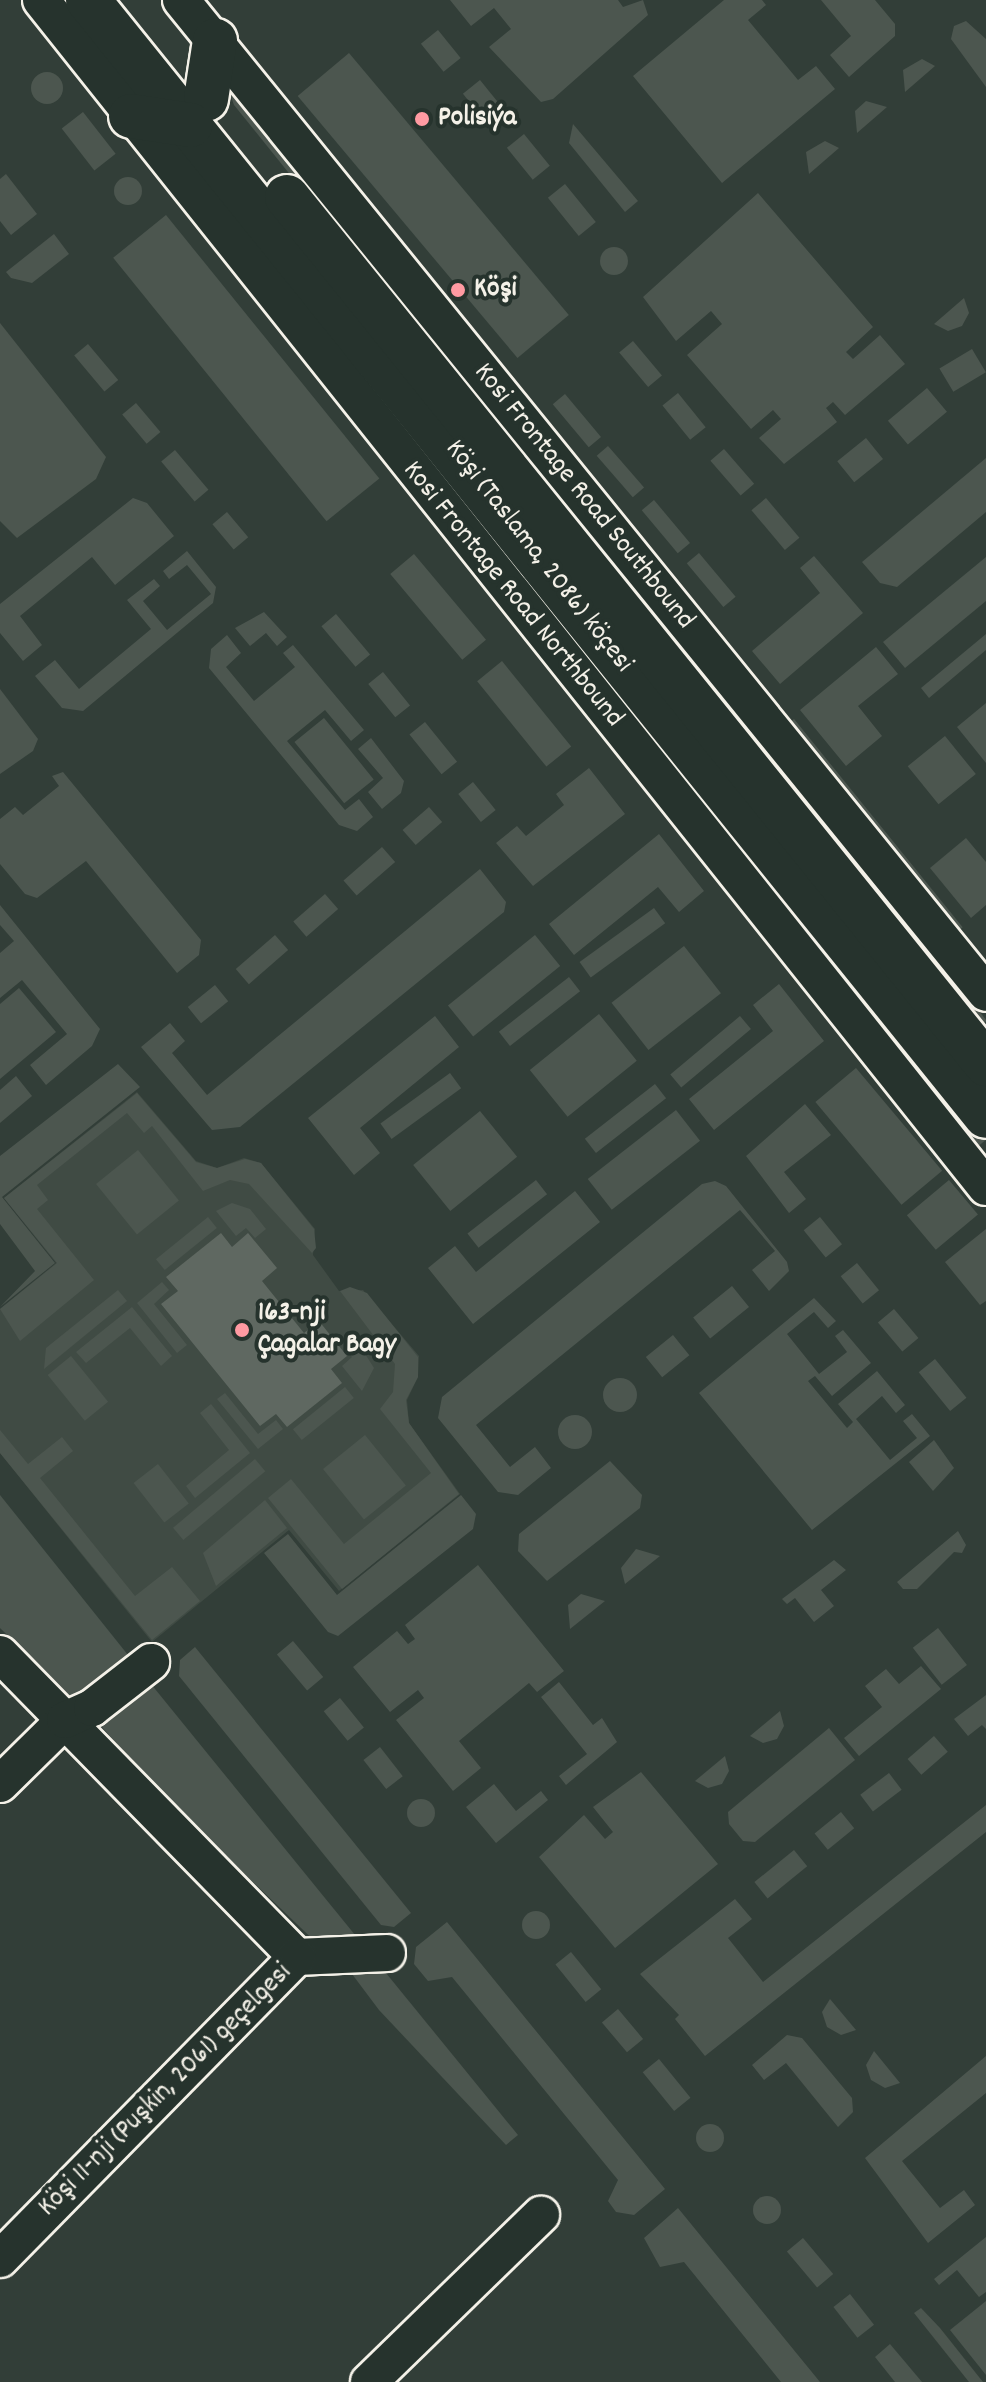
<!DOCTYPE html>
<html>
<head>
<meta charset="utf-8">
<style>
  body { margin:0 }
  #map { position:relative; width:986px; height:2382px; overflow:hidden; background:#323e38; font-family:Dekko,sans-serif }
  div>[style] { position:absolute }
  .built>* { inset:0; background:#404b44 }
  .green>* { inset:0; background:#4c564f; transform-origin:0 0 }
  .round { border-radius:50% }
  .building>* { inset:0; background:#5f6861 }
  .roads { filter:drop-shadow(2px 0 #f4f1e8) drop-shadow(-2px 0 #f4f1e8) drop-shadow(0 2px #f4f1e8) drop-shadow(0 -2px #f4f1e8) }
  .minor>* { height:36px; margin:-18px; padding:0 18px; transform-origin:18px; border-radius:18px; background:#26332d }
  .major>* { height:44px; margin:-22px; padding:0 22px; transform-origin:22px; border-radius:22px; background:#26332d }
  .dots>* { width:22px; height:22px; translate:-50% -50%; box-sizing:border-box; border:4px solid #26332d; border-radius:50% }
  span { translate:-50% -50%; white-space:nowrap; text-align:center; line-height:1.15; -webkit-text-stroke:8px #26332d; paint-order:stroke }
  .poi-label { font-size:28px; color:#f4f1e8; font-weight:700 }
  .left { translate:0 -50%; text-align:left }
  .street-label { font-size:28px; color:#f4f1e8 }
</style>
</head>
<body>
<div id="map">
  <div class="built">
    <i style="clip-path:polygon(137px 1092px,196px 1161px,217px 1168px,244px 1158px,261px 1163px,315px 1229px,313px 1255px,339px 1291px,363px 1290px,419px 1356px,418px 1377px,407px 1400px,409px 1423px,460px 1494px,339px 1591px,289px 1530px,152px 1642px,0 1453px,0 1309px,56px 1263px,4px 1198px)"></i>
  </div>
  <div class="green">
    <i style="clip-path:polygon(450px 0,618px 0,623px 7px,643px 0,648px 15px,553px 99px,541px 102px,489px 47px,511px 29px,494px 8px,471px 26px)"></i>
    <i style="clip-path:polygon(724px 0,762px 0,766px 5px,748px 20px,798px 80px,816px 66px,835px 89px,722px 183px,633px 76px)"></i>
    <i style="clip-path:polygon(821px 0,875px 0,895px 24px,895px 36px,849px 77px,830px 55px,851px 36px)"></i>
    <i style="clip-path:polygon(966px 21px,986px 39px,986px 87px,951px 39px,954px 26px)"></i>
    <i style="left:438px;top:30px;width:36px;height:22px;rotate:51deg"></i>
    <i style="left:349px;top:53px;width:342px;height:67px;rotate:50deg"></i>
    <i style="clip-path:polygon(922px 59px,935px 66px,905px 92px,903px 70px)"></i>
    <i class="round" style="left:31px;top:72px;width:32px;height:32px"></i>
    <i style="clip-path:polygon(225px 80px,533px 461px,526px 468px,234px 105px)"></i>
    <i style="left:480px;top:80px;width:44px;height:22px;rotate:51deg"></i>
    <i style="clip-path:polygon(866px 101px,887px 107px,857px 133px,855px 111px)"></i>
    <i style="left:83px;top:112px;width:53px;height:27px;rotate:52deg"></i>
    <i style="clip-path:polygon(573px 124px,638px 201px,625px 212px,569px 143px)"></i>
    <i style="left:524px;top:134px;width:41px;height:22px;rotate:51deg"></i>
    <i style="clip-path:polygon(825px 141px,839px 148px,809px 174px,806px 152px)"></i>
    <i style="clip-path:polygon(6px 174px,37px 214px,11px 235px,0 221px,0 179px)"></i>
    <i class="round" style="left:114px;top:177px;width:28px;height:28px"></i>
    <i style="left:565px;top:184px;width:49px;height:22px;rotate:51deg"></i>
    <i style="clip-path:polygon(758px 193px,873px 327px,846px 352px,853px 359px,880px 335px,905px 364px,845px 415px,833px 402px,826px 408px,837px 422px,784px 464px,759px 438px,781px 419px,773px 410px,751px 429px,687px 355px,722px 324px,711px 311px,676px 341px,643px 297px)"></i>
    <i style="left:166px;top:215px;width:339px;height:68px;rotate:51deg"></i>
    <i style="clip-path:polygon(54px 234px,69px 254px,32px 283px,11px 278px,6px 272px)"></i>
    <i class="round" style="left:600px;top:247px;width:28px;height:28px"></i>
    <i style="clip-path:polygon(964px 298px,969px 313px,962px 326px,948px 331px,934px 324px)"></i>
    <i style="clip-path:polygon(0 323px,106px 457px,96px 479px,17px 538px,0 521px)"></i>
    <i style="left:633px;top:341px;width:45px;height:18px;rotate:50deg"></i>
    <i style="left:88px;top:344px;width:47px;height:18px;rotate:50deg"></i>
    <i style="left:972px;top:349px;width:27px;height:38px;rotate:59deg"></i>
    <i style="left:927px;top:388px;width:31px;height:51px;rotate:50deg"></i>
    <i style="left:678px;top:393px;width:44px;height:20px;rotate:51deg"></i>
    <i style="left:565px;top:394px;width:56px;height:16px;rotate:50deg"></i>
    <i style="left:136px;top:403px;width:38px;height:18px;rotate:50deg"></i>
    <i style="left:866px;top:438px;width:27px;height:37px;rotate:51deg"></i>
    <i style="left:608px;top:446px;width:55px;height:15px;rotate:49deg"></i>
    <i style="left:724px;top:449px;width:46px;height:18px;rotate:49deg"></i>
    <i style="left:175px;top:450px;width:52px;height:18px;rotate:50deg"></i>
    <i style="clip-path:polygon(986px 458px,986px 512px,897px 587px,880px 583px,862px 562px)"></i>
    <i style="left:540px;top:469px;width:710px;height:10px;rotate:51deg"></i>
    <i style="clip-path:polygon(133px 498px,147px 503px,174px 536px,115px 585px,92px 557px,20px 616px,42px 645px,23px 661px,0 633px,0 604px)"></i>
    <i style="left:766px;top:498px;width:52px;height:19px;rotate:50deg"></i>
    <i style="left:654px;top:500px;width:56px;height:16px;rotate:50deg"></i>
    <i style="left:227px;top:512px;width:33px;height:19px;rotate:50deg"></i>
    <i style="left:482px;top:516px;width:802px;height:11px;rotate:51deg"></i>
    <i style="clip-path:polygon(187px 551px,216px 587px,213px 603px,83px 711px,62px 708px,35px 676px,55px 660px,79px 689px,151px 629px,127px 600px,154px 579px,160px 586px,143px 601px,167px 630px,211px 594px,187px 565px,169px 579px,163px 571px)"></i>
    <i style="left:699px;top:553px;width:57px;height:16px;rotate:50deg"></i>
    <i style="left:414px;top:554px;width:112px;height:31px;rotate:50deg"></i>
    <i style="clip-path:polygon(814px 556px,863px 613px,780px 684px,752px 651px,820px 593px,800px 568px)"></i>
    <i style="clip-path:polygon(986px 557px,986px 601px,905px 668px,883px 642px)"></i>
    <i style="clip-path:polygon(264px 612px,287px 637px,277px 646px,266px 633px,250px 646px,235px 628px)"></i>
    <i style="left:336px;top:614px;width:53px;height:19px;rotate:50deg"></i>
    <i style="clip-path:polygon(986px 634px,986px 650px,929px 698px,921px 688px)"></i>
    <i style="clip-path:polygon(227px 635px,241px 653px,226px 667px,254px 701px,295px 667px,283px 653px,293px 645px,364px 730px,351px 741px,325px 710px,287px 741px,345px 810px,359px 799px,373px 817px,357px 831px,339px 825px,209px 668px,211px 649px)"></i>
    <i style="clip-path:polygon(876px 647px,898px 674px,858px 706px,882px 736px,846px 766px,800px 710px)"></i>
    <i style="left:502px;top:661px;width:110px;height:32px;rotate:51deg"></i>
    <i style="left:383px;top:672px;width:43px;height:19px;rotate:51deg"></i>
    <i style="clip-path:polygon(0 689px,38px 739px,33px 751px,0 774px)"></i>
    <i style="clip-path:polygon(986px 703px,986px 763px,957px 727px)"></i>
    <i style="left:324px;top:718px;width:79px;height:38px;rotate:51deg"></i>
    <i style="left:794px;top:719px;width:268px;height:11px;rotate:51deg"></i>
    <i style="left:425px;top:722px;width:51px;height:20px;rotate:51deg"></i>
    <i style="left:945px;top:736px;width:49px;height:48px;rotate:51deg"></i>
    <i style="clip-path:polygon(371px 738px,404px 781px,401px 793px,382px 809px,368px 792px,383px 778px,358px 749px)"></i>
    <i style="clip-path:polygon(589px 768px,625px 814px,533px 886px,496px 843px,517px 826px,526px 836px,564px 805px,556px 794px)"></i>
    <i style="clip-path:polygon(63px 772px,201px 940px,199px 955px,177px 973px,86px 861px,37px 898px,25px 894px,0 864px,0 819px,15px 807px,23px 815px,59px 786px,52px 776px)"></i>
    <i style="left:473px;top:782px;width:36px;height:19px;rotate:51deg"></i>
    <i style="left:429px;top:807px;width:20px;height:35px;rotate:49deg"></i>
    <i style="clip-path:polygon(659px 834px,704px 891px,679px 912px,658px 887px,574px 955px,549px 924px)"></i>
    <i style="clip-path:polygon(966px 838px,986px 862px,986px 905px,971px 918px,930px 868px)"></i>
    <i style="left:382px;top:847px;width:20px;height:51px;rotate:49deg"></i>
    <i style="clip-path:polygon(480px 869px,506px 902px,504px 912px,240px 1127px,212px 1130px,141px 1047px,170px 1023px,185px 1041px,172px 1053px,207px 1095px)"></i>
    <i style="left:325px;top:894px;width:20px;height:42px;rotate:49deg"></i>
    <i style="clip-path:polygon(0 905px,100px 1029px,92px 1046px,46px 1085px,30px 1065px,67px 1034px,22px 980px,0 998px,0 953px,14px 941px,0 925px)"></i>
    <i style="left:654px;top:908px;width:19px;height:92px;rotate:54deg"></i>
    <i style="left:275px;top:935px;width:20px;height:52px;rotate:49deg"></i>
    <i style="left:535px;top:935px;width:40px;height:112px;rotate:51deg"></i>
    <i style="left:684px;top:946px;width:60px;height:92px;rotate:52deg"></i>
    <i style="left:569px;top:977px;width:18px;height:89px;rotate:52deg"></i>
    <i style="clip-path:polygon(779px 984px,824px 1041px,714px 1130px,689px 1099px,773px 1031px,753px 1005px)"></i>
    <i style="left:215px;top:985px;width:21px;height:35px;rotate:51deg"></i>
    <i style="clip-path:polygon(19px 988px,56px 1032px,0 1079px,0 1004px)"></i>
    <i style="left:599px;top:1014px;width:60px;height:89px;rotate:51deg"></i>
    <i style="clip-path:polygon(435px 1016px,459px 1047px,360px 1128px,380px 1153px,354px 1175px,308px 1118px)"></i>
    <i style="left:740px;top:1016px;width:17px;height:91px;rotate:50deg"></i>
    <i style="clip-path:polygon(118px 1064px,140px 1087px,2px 1197px,55px 1263px,0 1307px,35px 1271px,0 1224px,0 1156px)"></i>
    <i style="left:856px;top:1068px;width:134px;height:53px;rotate:50deg"></i>
    <i style="left:450px;top:1073px;width:19px;height:86px;rotate:54deg"></i>
    <i style="clip-path:polygon(16px 1076px,32px 1096px,0 1123px,0 1090px)"></i>
    <i style="left:655px;top:1084px;width:18px;height:89px;rotate:52deg"></i>
    <i style="clip-path:polygon(137px 1093px,196px 1162px,217px 1168px,245px 1159px,261px 1163px,314px 1229px,316px 1248px,312px 1253px,249px 1184px,230px 1180px,203px 1191px,152px 1126px,144px 1133px,127px 1113px,37px 1185px,48px 1200px,37px 1209px,94px 1280px,20px 1341px,0 1309px,57px 1263px,4px 1198px)"></i>
    <i style="clip-path:polygon(805px 1104px,831px 1135px,784px 1172px,806px 1199px,789px 1213px,746px 1156px)"></i>
    <i style="left:676px;top:1110px;width:39px;height:112px;rotate:52deg"></i>
    <i style="left:480px;top:1111px;width:59px;height:86px;rotate:51deg"></i>
    <i style="left:138px;top:1150px;width:65px;height:54px;rotate:51deg"></i>
    <i style="left:536px;top:1180px;width:18px;height:87px;rotate:52deg"></i>
    <i style="left:949px;top:1180px;width:45px;height:55px;rotate:50deg"></i>
    <i style="clip-path:polygon(715px 1181px,726px 1186px,787px 1262px,789px 1271px,769px 1291px,752px 1270px,775px 1251px,740px 1210px,476px 1425px,510px 1467px,535px 1447px,551px 1468px,518px 1495px,498px 1492px,438px 1418px,442px 1397px,702px 1184px)"></i>
    <i style="clip-path:polygon(575px 1191px,600px 1222px,473px 1324px,428px 1268px,455px 1246px,476px 1272px)"></i>
    <i style="clip-path:polygon(232px 1203px,250px 1209px,266px 1229px,255px 1238px,246px 1228px,236px 1236px,216px 1211px)"></i>
    <i style="left:208px;top:1217px;width:14px;height:67px;rotate:51deg"></i>
    <i style="left:820px;top:1217px;width:35px;height:21px;rotate:51deg"></i>
    <i style="clip-path:polygon(986px 1229px,986px 1301px,980px 1305px,945px 1262px)"></i>
    <i style="left:857px;top:1263px;width:35px;height:21px;rotate:51deg"></i>
    <i style="clip-path:polygon(162px 1282px,169px 1290px,154px 1304px,187px 1345px,177px 1353px,137px 1303px)"></i>
    <i style="left:732px;top:1286px;width:27px;height:50px;rotate:51deg"></i>
    <i style="clip-path:polygon(350px 1287px,367px 1293px,418px 1357px,418px 1377px,406px 1400px,409px 1423px,459px 1494px,342px 1589px,268px 1498px,291px 1479px,344px 1544px,431px 1473px,380px 1409px,393px 1392px,395px 1364px,340px 1291px)"></i>
    <i style="clip-path:polygon(118px 1290px,127px 1301px,44px 1369px,46px 1348px)"></i>
    <i style="clip-path:polygon(814px 1298px,836px 1321px,828px 1328px,814px 1312px,787px 1334px,819px 1374px,847px 1352px,835px 1336px,843px 1330px,871px 1363px,832px 1396px,815px 1376px,808px 1381px,847px 1428px,853px 1422px,838px 1404px,877px 1371px,905px 1405px,896px 1413px,882px 1396px,856px 1419px,890px 1460px,917px 1438px,903px 1421px,912px 1414px,930px 1436px,812px 1530px,699px 1393px)"></i>
    <i style="clip-path:polygon(132px 1307px,172px 1356px,161px 1366px,130px 1328px,86px 1363px,76px 1352px)"></i>
    <i style="left:894px;top:1309px;width:38px;height:21px;rotate:50deg"></i>
    <i style="left:673px;top:1335px;width:26px;height:35px;rotate:51deg"></i>
    <i style="clip-path:polygon(355px 1338px,374px 1368px,362px 1391px,342px 1366px,352px 1357px,344px 1347px)"></i>
    <i style="left:71px;top:1356px;width:59px;height:30px;rotate:51deg"></i>
    <i style="left:935px;top:1359px;width:50px;height:21px;rotate:51deg"></i>
    <i class="round" style="left:603px;top:1378px;width:34px;height:34px"></i>
    <i style="left:345px;top:1387px;width:14px;height:67px;rotate:51deg"></i>
    <i style="clip-path:polygon(225px 1393px,258px 1434px,276px 1420px,283px 1429px,258px 1449px,217px 1399px)"></i>
    <i style="clip-path:polygon(211px 1404px,250px 1453px,195px 1498px,186px 1486px,229px 1450px,200px 1413px)"></i>
    <i class="round" style="left:558px;top:1415px;width:34px;height:34px"></i>
    <i style="clip-path:polygon(0 1430px,28px 1464px,62px 1437px,73px 1451px,40px 1478px,135px 1596px,172px 1567px,200px 1601px,152px 1640px,0 1453px)"></i>
    <i style="left:365px;top:1435px;width:65px;height:54px;rotate:51deg"></i>
    <i style="clip-path:polygon(934px 1440px,954px 1468px,933px 1491px,909px 1462px)"></i>
    <i style="left:255px;top:1459px;width:16px;height:107px;rotate:50deg"></i>
    <i style="clip-path:polygon(610px 1461px,642px 1495px,640px 1508px,547px 1581px,518px 1551px,519px 1534px)"></i>
    <i style="left:158px;top:1464px;width:50px;height:31px;rotate:52deg"></i>
    <i style="clip-path:polygon(0 1495px,132px 1660px,87px 1698px,70px 1696px,0 1628px)"></i>
    <i style="clip-path:polygon(461px 1495px,476px 1514px,473px 1529px,338px 1636px,328px 1632px,264px 1553px,288px 1534px,337px 1595px)"></i>
    <i style="clip-path:polygon(265px 1500px,287px 1528px,216px 1586px,203px 1553px)"></i>
    <i style="clip-path:polygon(958px 1531px,966px 1545px,962px 1553px,954px 1552px,917px 1589px,903px 1589px,897px 1582px)"></i>
    <i style="clip-path:polygon(636px 1549px,660px 1556px,625px 1584px,621px 1568px)"></i>
    <i style="clip-path:polygon(834px 1560px,846px 1570px,821px 1590px,834px 1606px,814px 1622px,795px 1598px,787px 1604px,782px 1599px)"></i>
    <i style="clip-path:polygon(478px 1565px,564px 1671px,537px 1692px,529px 1683px,459px 1741px,481px 1768px,453px 1791px,396px 1720px,424px 1698px,418px 1690px,390px 1712px,353px 1667px,397px 1631px,408px 1644px,415px 1639px,405px 1625px)"></i>
    <i style="clip-path:polygon(581px 1594px,605px 1601px,570px 1629px,568px 1605px)"></i>
    <i style="left:938px;top:1628px;width:47px;height:32px;rotate:52deg"></i>
    <i style="left:293px;top:1641px;width:47px;height:21px;rotate:50deg"></i>
    <i style="clip-path:polygon(195px 1647px,411px 1913px,394px 1927px,381px 1925px,179px 1676px,180px 1660px)"></i>
    <i style="clip-path:polygon(921px 1666px,941px 1689px,859px 1756px,844px 1738px,882px 1707px,865px 1686px,886px 1669px,899px 1684px)"></i>
    <i style="clip-path:polygon(559px 1682px,593px 1725px,602px 1718px,617px 1742px,566px 1785px,559px 1776px,587px 1754px,541px 1697px)"></i>
    <i style="clip-path:polygon(151px 1684px,364px 1946px,324px 1950px,165px 1798px,93px 1717px)"></i>
    <i style="clip-path:polygon(986px 1695px,986px 1729px,982px 1725px,968px 1736px,954px 1719px)"></i>
    <i style="left:340px;top:1698px;width:38px;height:21px;rotate:51deg"></i>
    <i style="clip-path:polygon(780px 1711px,784px 1726px,777px 1739px,763px 1743px,750px 1736px)"></i>
    <i style="clip-path:polygon(829px 1728px,855px 1760px,755px 1842px,743px 1841px,729px 1824px,728px 1812px)"></i>
    <i style="left:934px;top:1736px;width:21px;height:35px;rotate:49deg"></i>
    <i style="left:380px;top:1747px;width:37px;height:21px;rotate:52deg"></i>
    <i style="clip-path:polygon(725px 1756px,729px 1771px,722px 1784px,708px 1788px,695px 1781px)"></i>
    <i style="clip-path:polygon(641px 1772px,718px 1864px,615px 1948px,539px 1857px,584px 1815px,605px 1839px,613px 1832px,593px 1807px)"></i>
    <i style="left:889px;top:1773px;width:21px;height:36px;rotate:53deg"></i>
    <i style="clip-path:polygon(494px 1784px,516px 1811px,541px 1791px,548px 1800px,496px 1843px,466px 1807px)"></i>
    <i class="round" style="left:407px;top:1799px;width:28px;height:28px"></i>
    <i style="clip-path:polygon(986px 1805px,986px 1832px,705px 2056px,675px 2019px,679px 2015px,640px 1974px,735px 1899px,752px 1919px,728px 1938px,763px 1982px)"></i>
    <i style="left:841px;top:1812px;width:21px;height:34px;rotate:51deg"></i>
    <i style="left:794px;top:1850px;width:21px;height:51px;rotate:51deg"></i>
    <i class="round" style="left:522px;top:1911px;width:28px;height:28px"></i>
    <i style="clip-path:polygon(447px 1922px,665px 2189px,634px 2215px,616px 2212px,608px 2201px,618px 2180px,452px 1977px,428px 1981px,414px 1964px,416px 1947px)"></i>
    <i style="left:571px;top:1952px;width:48px;height:20px;rotate:51deg"></i>
    <i style="clip-path:polygon(377px 1962px,518px 2135px,506px 2145px,379px 2010px,346px 1966px)"></i>
    <i style="clip-path:polygon(830px 1999px,856px 2030px,841px 2035px,827px 2027px,822px 2012px)"></i>
    <i style="left:618px;top:2009px;width:39px;height:21px;rotate:50deg"></i>
    <i style="clip-path:polygon(787px 2035px,802px 2038px,852px 2098px,853px 2112px,838px 2127px,786px 2063px,764px 2080px,752px 2065px)"></i>
    <i style="clip-path:polygon(874px 2051px,900px 2083px,885px 2088px,871px 2080px,866px 2065px)"></i>
    <i style="clip-path:polygon(986px 2056px,986px 2093px,902px 2161px,940px 2208px,964px 2190px,975px 2205px,928px 2243px,865px 2158px)"></i>
    <i style="left:659px;top:2059px;width:50px;height:21px;rotate:51deg"></i>
    <i class="round" style="left:696px;top:2124px;width:28px;height:28px"></i>
    <i class="round" style="left:753px;top:2196px;width:28px;height:28px"></i>
    <i style="clip-path:polygon(678px 2208px,820px 2382px,781px 2382px,684px 2262px,660px 2267px,644px 2238px)"></i>
    <i style="clip-path:polygon(986px 2237px,986px 2292px,979px 2297px,957px 2270px,939px 2285px,934px 2279px)"></i>
    <i style="left:803px;top:2238px;width:47px;height:21px;rotate:50deg"></i>
    <i style="left:850px;top:2294px;width:39px;height:21px;rotate:52deg"></i>
    <i style="clip-path:polygon(986px 2301px,986px 2375px,950px 2330px)"></i>
    <i style="clip-path:polygon(921px 2308px,940px 2328px,983px 2382px,969px 2382px,914px 2313px)"></i>
    <i style="clip-path:polygon(890px 2344px,922px 2382px,895px 2382px,875px 2357px)"></i>
  </div>
  <div class="building">
    <i style="clip-path:polygon(221px 1233px,232px 1247px,248px 1233px,277px 1268px,262px 1281px,304px 1333px,319px 1321px,347px 1356px,331px 1369px,342px 1383px,287px 1427px,276px 1414px,260px 1426px,161px 1304px,178px 1291px,166px 1277px)"></i>
  </div>
  <div class="roads">
    <div class="minor">
      <i style="left:41px;top:0;width:1517px;rotate:51.48deg"></i>
      <i style="left:181px;top:0;width:1278px;rotate:50.97deg"></i>
      <i style="left:0;top:1654px;width:424px;rotate:45.6deg"></i>
      <i style="left:297px;top:1957px;width:90px;rotate:-2.5deg"></i>
      <i style="left:0;top:1784px;width:91px;rotate:-44.6deg"></i>
      <i style="left:65px;top:1720px;width:30px;rotate:-24deg"></i>
      <i style="left:92px;top:1708px;width:75px;rotate:-37.9deg"></i>
      <i style="left:0;top:2259px;width:424px;rotate:-45.5deg"></i>
      <i style="left:369px;top:2382px;width:240px;rotate:-44.2deg"></i>
    </div>
    <div class="major">
      <i style="left:88px;top:0;width:1432px;rotate:51.18deg"></i>
      <i style="left:206px;top:99px;width:59px;rotate:-81.2deg"></i>
      <i style="left:131px;top:116px;width:60px;rotate:8.7deg"></i>
      <i style="left:287px;top:197px;width:1114px;rotate:51.12deg"></i>
    </div>
  </div>
  <div class="dots">
    <i style="left:422px;top:119px;background:#ff9aa2"></i>
    <i style="left:458px;top:290px;background:#ff9aa2"></i>
    <i style="left:242px;top:1330px;background:#ff9aa2"></i>
  </div>
  <div class="poi-label">
    <span class="left" style="left:438px;top:119px">Polisiýa</span>
    <span class="left" style="left:474px;top:290px">Köşi</span>
    <span class="left" style="left:258px;top:1330px">163-nji<br>Çagalar Bagy</span>
  </div>
  <div class="street-label">
    <span style="left:583px;top:497px;rotate:51deg">Kosi Frontage Road Southbound</span>
    <span style="left:538px;top:557px;rotate:52deg">Köşi (Taslama, 2086) köçesi</span>
    <span style="left:512px;top:595px;rotate:51deg">Kosi Frontage Road Northbound</span>
    <span style="left:166px;top:2091px;rotate:-45deg">Köşi 11-nji (Puşkin, 2061) geçelgesi</span>
  </div>
</div>
</body>
</html>
